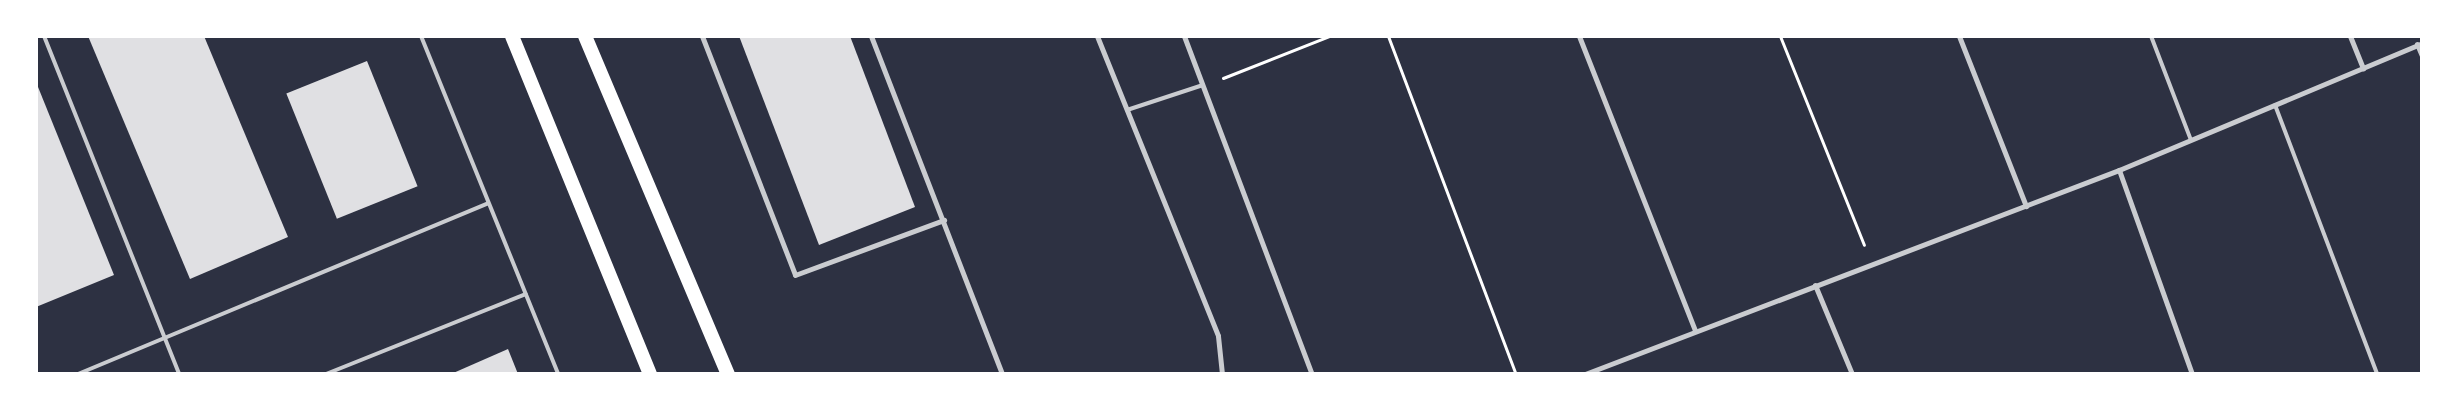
<!DOCTYPE html>
<html>
<head>
<meta charset="utf-8">
<style>
  body { margin:0 }
  #map { position:relative; width:2458px; height:410px; overflow:hidden; background:#2d3142; font-family:"Golos Text",sans-serif }
  div>[style] { position:absolute }
  .building>* { inset:0; background:#e0e0e3; transform-origin:0 0 }
  .path>* { height:3px; margin:-1.5px; padding:0 1.5px; transform-origin:1.5px; border-radius:1.5px; background:#fff }
  .service>* { height:4px; margin:-2px; padding:0 2px; transform-origin:2px; border-radius:2px; background:#caccd0 }
  .minor>* { height:5px; margin:-2.5px; padding:0 2.5px; transform-origin:2.5px; border-radius:2.5px; background:#caccd0 }
  .trunk>* { height:14px; margin:-7px; padding:0 7px; transform-origin:7px; border-radius:7px; background:#fff }
  span { translate:-50% -50%; white-space:nowrap; text-align:center; line-height:1.15; -webkit-text-stroke:4px #fff; paint-order:stroke }
  .frame { position:absolute; inset:0; border:38px solid #fff; pointer-events:none }
</style>
</head>
<body>
<div id="map">
  <div class="building">
    <i style="clip-path:polygon(88px 36px,204px 36px,288px 237px,190px 279px)"></i>
    <i style="clip-path:polygon(739px 36px,850px 36px,915px 207px,819px 245px)"></i>
    <i style="left:367px;top:61px;width:135px;height:87px;rotate:68deg"></i>
    <i style="clip-path:polygon(36px 82px,114px 275px,36px 307px)"></i>
    <i style="clip-path:polygon(508px 349px,518px 374px,451px 374px)"></i>
  </div>
  <div class="path">
    <i style="left:1388px;top:36px;width:361px;rotate:69.3deg"></i>
    <i style="left:1780px;top:36px;width:225px;rotate:68.1deg"></i>
    <i style="left:1223px;top:78px;width:114px;rotate:-21.6deg"></i>
  </div>
  <div class="service">
    <i style="left:44px;top:36px;width:364px;rotate:68.2deg"></i>
    <i style="left:421px;top:36px;width:365px;rotate:67.9deg"></i>
    <i style="left:2151px;top:36px;width:111px;rotate:69deg"></i>
    <i style="left:2275px;top:105px;width:288px;rotate:69.2deg"></i>
    <i style="left:1127px;top:110px;width:80px;rotate:-18.2deg"></i>
    <i style="left:78px;top:374px;width:444px;rotate:-22.6deg"></i>
    <i style="left:326px;top:374px;width:215px;rotate:-21.8deg"></i>
  </div>
  <div class="minor">
    <i style="left:702px;top:36px;width:256px;rotate:68.7deg"></i>
    <i style="left:795px;top:275px;width:159px;rotate:-20.3deg"></i>
    <i style="left:871px;top:36px;width:362px;rotate:68.8deg"></i>
    <i style="left:1097px;top:36px;width:323px;rotate:68deg"></i>
    <i style="left:1218px;top:336px;width:38px;rotate:84deg"></i>
    <i style="left:1184px;top:36px;width:361px;rotate:69.3deg"></i>
    <i style="left:1579px;top:36px;width:317px;rotate:68.5deg"></i>
    <i style="left:1959px;top:36px;width:183px;rotate:68.5deg"></i>
    <i style="left:2350px;top:36px;width:35px;rotate:68deg"></i>
    <i style="left:2417px;top:44px;width:13px;rotate:67deg"></i>
    <i style="left:2119px;top:170px;width:217px;rotate:70.3deg"></i>
    <i style="left:1815px;top:285px;width:96px;rotate:67.4deg"></i>
    <i style="left:1585px;top:374px;width:572px;rotate:-20.91deg"></i>
    <i style="left:2119px;top:170px;width:329px;rotate:-22.7deg"></i>
  </div>
  <div class="trunk">
    <i style="left:512px;top:36px;width:365px;rotate:67.8deg"></i>
    <i style="left:585px;top:36px;width:367px;rotate:67.1deg"></i>
  </div>
  <div class="frame"></div>
</div>
</body>
</html>
